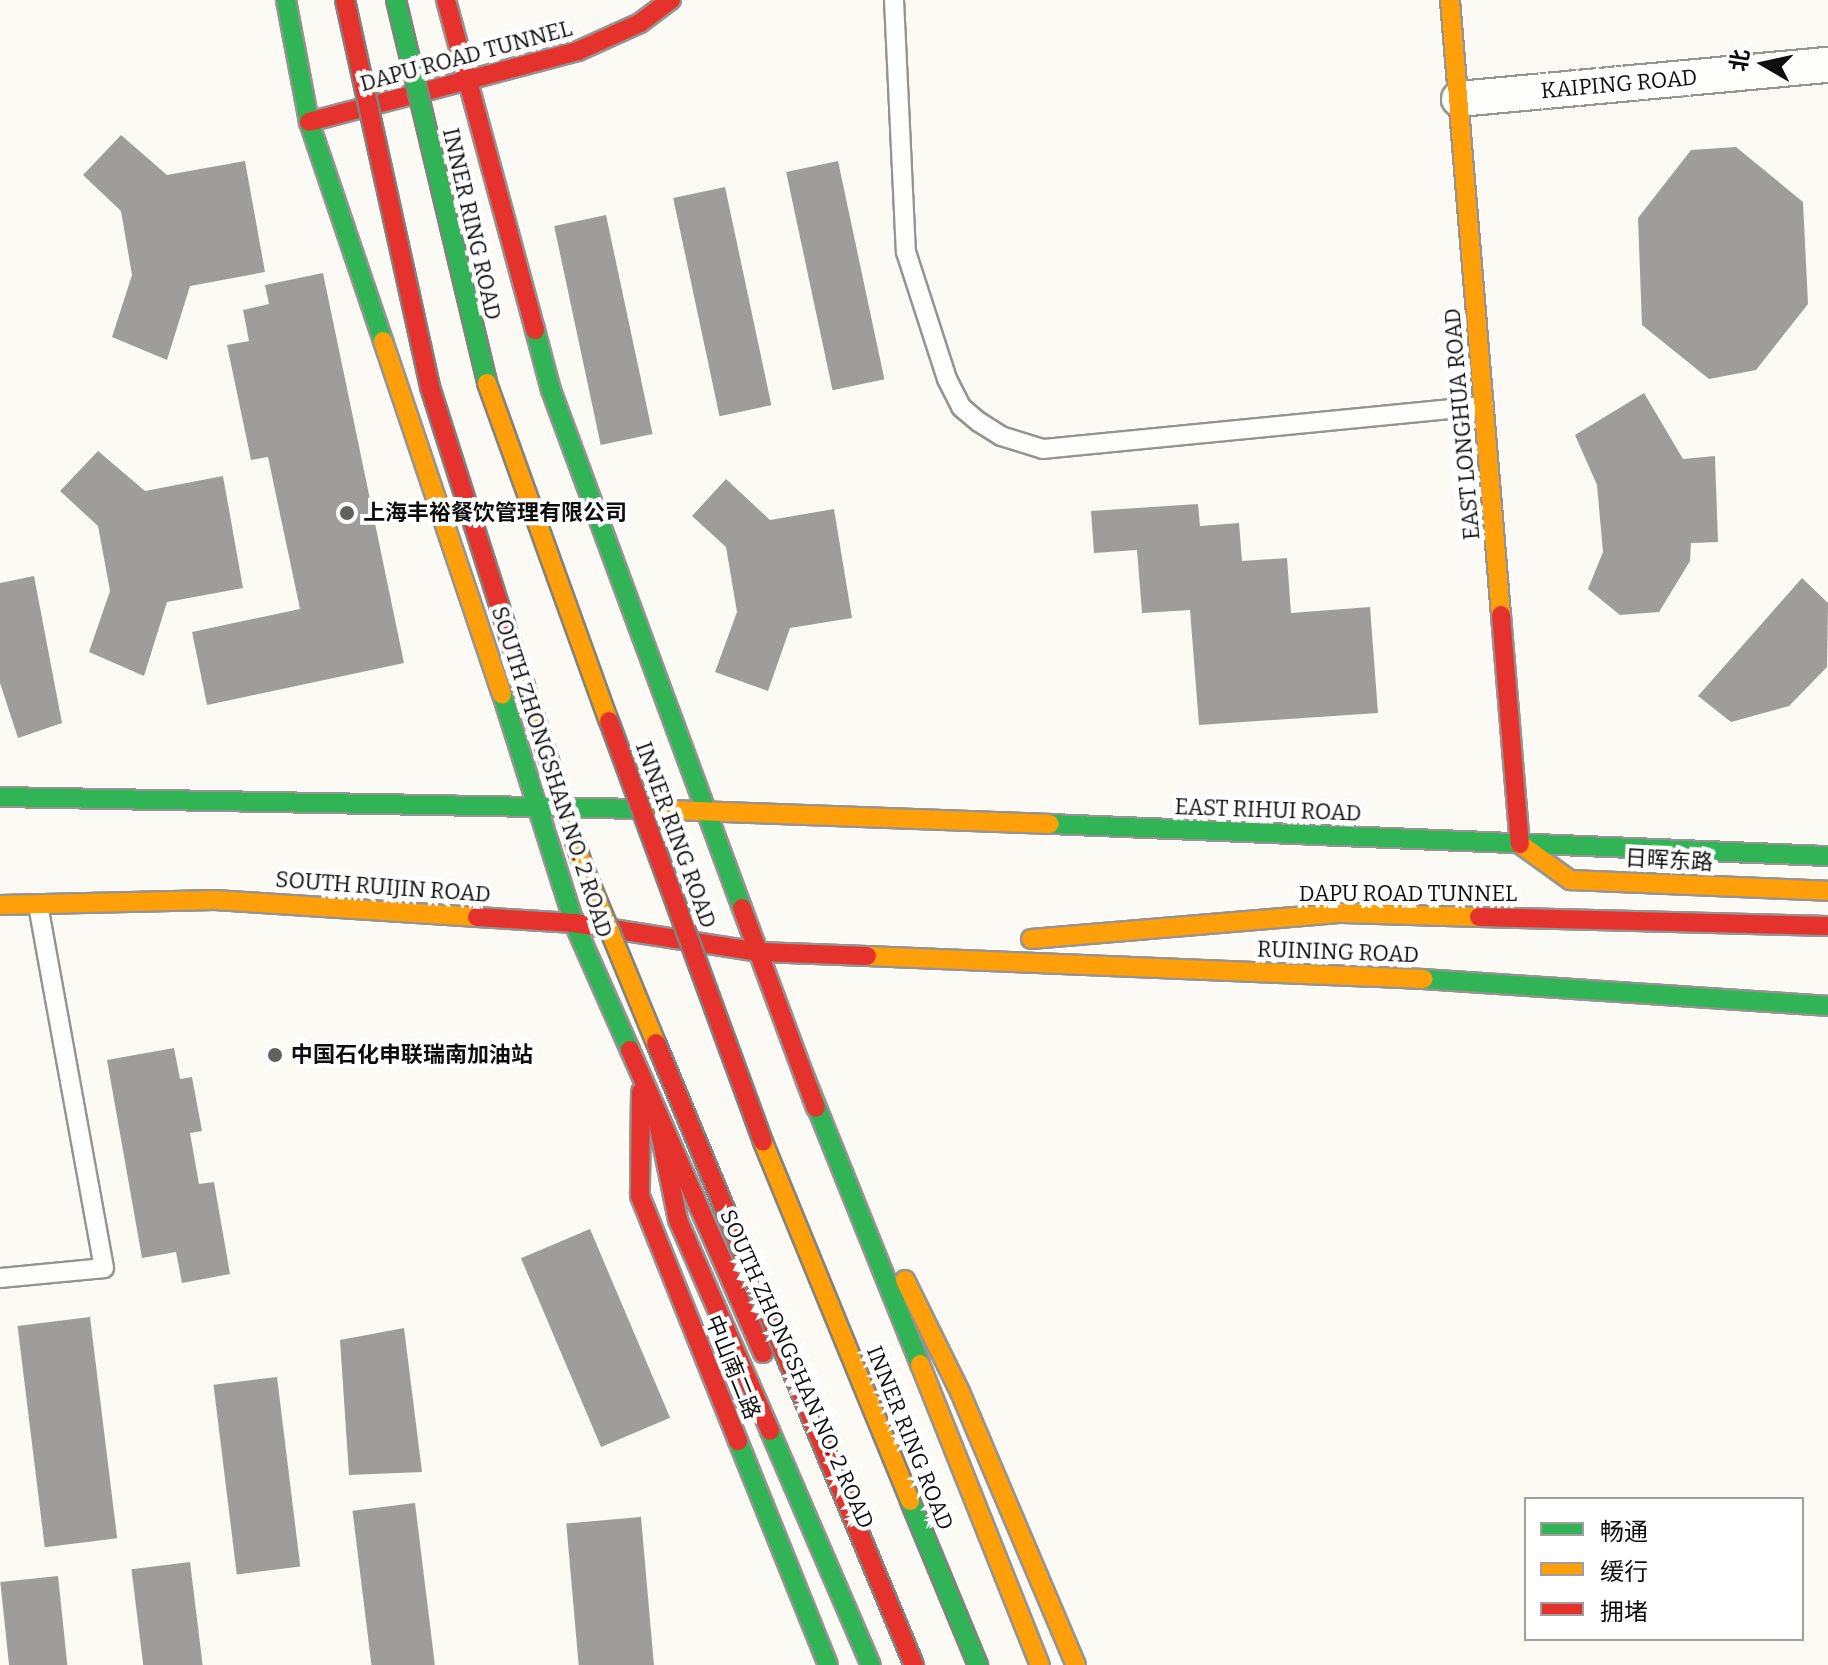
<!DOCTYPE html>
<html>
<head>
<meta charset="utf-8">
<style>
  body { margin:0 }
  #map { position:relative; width:1828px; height:1665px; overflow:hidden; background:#fbfaf4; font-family:Bitter,"Noto Sans SC",serif }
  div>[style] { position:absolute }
  .building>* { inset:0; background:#9e9d99; transform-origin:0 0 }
  .roads { filter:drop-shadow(2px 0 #959492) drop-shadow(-2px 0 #959492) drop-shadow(0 2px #959492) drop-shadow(0 -2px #959492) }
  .lane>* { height:18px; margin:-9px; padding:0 9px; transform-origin:9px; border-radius:9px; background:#fefefd }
  .street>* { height:34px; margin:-17px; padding:0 17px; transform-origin:17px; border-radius:17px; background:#fefefd }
  .fast>* { height:18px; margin:-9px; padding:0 9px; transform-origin:9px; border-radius:9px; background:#30b455 }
  .slow>* { height:18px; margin:-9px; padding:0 9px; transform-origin:9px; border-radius:9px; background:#ff9f0a }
  .jam>* { height:18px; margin:-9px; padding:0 9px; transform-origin:9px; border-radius:9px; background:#e5322d }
  .bridges { filter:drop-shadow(2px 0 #82827f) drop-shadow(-2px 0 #82827f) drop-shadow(0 2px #82827f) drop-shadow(0 -2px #82827f) }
  .fast-bridge>* { height:18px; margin:-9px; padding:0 9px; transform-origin:9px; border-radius:9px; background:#30b455 }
  .slow-bridge>* { height:18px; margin:-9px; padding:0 9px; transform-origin:9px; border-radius:9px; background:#ff9f0a }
  .jam-bridge>* { height:18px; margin:-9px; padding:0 9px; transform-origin:9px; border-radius:9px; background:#e5322d }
  .dots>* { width:22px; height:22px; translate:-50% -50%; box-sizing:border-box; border:4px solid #fff; border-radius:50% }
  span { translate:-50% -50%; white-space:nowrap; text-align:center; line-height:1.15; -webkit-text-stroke:8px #fff; paint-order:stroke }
  .street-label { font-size:22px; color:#0e0e0e }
  .poi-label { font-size:22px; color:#0e0e0e; font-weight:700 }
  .left { translate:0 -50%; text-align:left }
  .legend { position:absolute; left:1524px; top:1497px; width:280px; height:144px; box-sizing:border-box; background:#fff; border:2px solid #9f9f9f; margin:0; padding:10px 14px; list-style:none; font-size:24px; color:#0e0e0e }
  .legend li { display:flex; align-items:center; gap:16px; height:40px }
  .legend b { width:40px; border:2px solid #9f9f9f }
  .north { position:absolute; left:1724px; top:24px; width:80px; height:80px; -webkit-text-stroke:6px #fff; paint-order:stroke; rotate:279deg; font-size:22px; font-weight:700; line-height:32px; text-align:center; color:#0e0e0e }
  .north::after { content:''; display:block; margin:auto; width:28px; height:36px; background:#0e0e0e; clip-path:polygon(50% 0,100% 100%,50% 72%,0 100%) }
</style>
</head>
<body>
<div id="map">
  <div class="building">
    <i style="clip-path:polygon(121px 135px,167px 175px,245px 161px,265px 272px,190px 286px,167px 360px,112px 337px,132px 275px,121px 211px,83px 175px)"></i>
    <i style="clip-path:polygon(1736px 147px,1803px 202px,1808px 304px,1756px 370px,1709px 379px,1642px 325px,1638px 218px,1691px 150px)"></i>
    <i style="left:838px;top:161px;width:223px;height:53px;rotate:78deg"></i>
    <i style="left:725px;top:187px;width:223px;height:53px;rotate:78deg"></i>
    <i style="left:606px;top:215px;width:224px;height:53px;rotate:78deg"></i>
    <i style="clip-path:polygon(323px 273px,404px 663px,207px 705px,192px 632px,300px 609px,268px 457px,251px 460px,227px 345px,249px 341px,243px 310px,269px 304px,265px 285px)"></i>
    <i style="clip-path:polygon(1644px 393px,1683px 459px,1715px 456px,1718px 542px,1691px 543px,1690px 561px,1659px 612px,1620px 615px,1588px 589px,1603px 552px,1597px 485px,1575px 435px)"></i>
    <i style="clip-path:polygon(98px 451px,145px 491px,223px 476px,243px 588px,167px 602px,144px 676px,89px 652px,110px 591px,98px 526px,60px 491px)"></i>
    <i style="clip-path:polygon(726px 479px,770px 520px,834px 509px,852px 618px,790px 628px,768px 691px,715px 672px,737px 612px,726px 547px,692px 516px)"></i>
    <i style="clip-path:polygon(1198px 504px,1200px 526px,1239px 523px,1242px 561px,1287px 558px,1291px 613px,1370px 607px,1378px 713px,1199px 725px,1190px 610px,1142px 613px,1137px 550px,1094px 553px,1091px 511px)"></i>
    <i style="clip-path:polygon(34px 576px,62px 723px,18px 738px,0 683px,0 583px)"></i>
    <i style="clip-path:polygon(1802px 578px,1828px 603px,1827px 667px,1789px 706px,1731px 722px,1698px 696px)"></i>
    <i style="clip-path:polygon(174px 1048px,180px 1079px,192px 1077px,202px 1131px,190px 1133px,199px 1184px,214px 1182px,230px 1274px,182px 1283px,176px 1252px,142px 1258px,107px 1060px)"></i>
    <i style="left:590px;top:1229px;width:205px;height:75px;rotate:67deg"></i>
    <i style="left:90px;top:1317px;width:223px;height:73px;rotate:83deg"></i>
    <i style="clip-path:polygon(404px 1328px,422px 1472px,349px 1475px,340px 1340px)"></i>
    <i style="left:277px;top:1377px;width:191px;height:64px;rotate:83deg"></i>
    <i style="left:415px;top:1503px;width:163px;height:63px;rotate:83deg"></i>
    <i style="left:641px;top:1517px;width:149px;height:75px;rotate:85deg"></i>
    <i style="left:190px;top:1562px;width:104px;height:59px;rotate:83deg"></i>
    <i style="left:58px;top:1576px;width:90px;height:58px;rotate:84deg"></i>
  </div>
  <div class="roads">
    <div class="lane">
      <i style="left:894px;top:0;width:252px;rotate:87.3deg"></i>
      <i style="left:906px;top:252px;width:133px;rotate:72.1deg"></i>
      <i style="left:947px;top:379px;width:31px;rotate:63deg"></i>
      <i style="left:961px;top:407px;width:23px;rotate:40deg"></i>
      <i style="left:979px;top:422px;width:26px;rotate:32deg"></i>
      <i style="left:1001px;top:436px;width:44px;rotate:17.2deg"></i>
      <i style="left:1043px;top:449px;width:443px;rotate:-5.6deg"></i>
      <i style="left:0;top:1278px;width:104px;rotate:-5.5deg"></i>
      <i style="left:104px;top:1268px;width:369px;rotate:-100.3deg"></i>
    </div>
    <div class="street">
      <i style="left:1459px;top:99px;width:371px;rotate:-5.3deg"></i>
    </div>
    <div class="fast">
      <i style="left:286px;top:0;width:124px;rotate:79.3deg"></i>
      <i style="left:309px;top:122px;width:231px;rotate:71.3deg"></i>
      <i style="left:535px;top:330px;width:62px;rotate:75.1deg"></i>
      <i style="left:551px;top:390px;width:552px;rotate:69.76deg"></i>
      <i style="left:502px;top:694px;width:240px;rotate:72.5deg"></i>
      <i style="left:574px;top:923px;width:139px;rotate:66.2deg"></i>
      <i style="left:0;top:797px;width:644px;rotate:1.07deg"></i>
      <i style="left:1050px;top:824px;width:779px;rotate:2.36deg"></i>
      <i style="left:1424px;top:979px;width:405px;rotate:3.8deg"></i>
      <i style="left:803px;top:1073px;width:314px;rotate:68.1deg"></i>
      <i style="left:770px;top:1431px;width:255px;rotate:66.7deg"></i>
      <i style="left:738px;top:1441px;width:241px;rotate:68.1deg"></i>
    </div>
    <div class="slow">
      <i style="left:1450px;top:0;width:617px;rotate:85.26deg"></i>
      <i style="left:383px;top:341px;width:373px;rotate:71.4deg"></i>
      <i style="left:644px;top:809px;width:406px;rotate:2.1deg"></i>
      <i style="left:1520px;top:844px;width:62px;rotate:35.8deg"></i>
      <i style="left:1570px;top:880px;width:258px;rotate:2.4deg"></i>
      <i style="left:0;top:905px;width:215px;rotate:-1.3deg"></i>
      <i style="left:215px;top:900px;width:263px;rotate:3.7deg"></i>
      <i style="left:1031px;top:939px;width:312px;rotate:-4.8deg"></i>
      <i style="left:1342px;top:913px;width:137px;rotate:1.7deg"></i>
      <i style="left:867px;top:956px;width:557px;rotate:2.36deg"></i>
      <i style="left:905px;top:1280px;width:125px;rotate:63.8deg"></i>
      <i style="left:960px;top:1392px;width:297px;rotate:67deg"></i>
      <i style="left:920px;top:1364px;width:324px;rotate:68.3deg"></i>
    </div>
    <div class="jam">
      <i style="left:446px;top:0;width:342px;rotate:74.9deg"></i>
      <i style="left:309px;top:122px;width:278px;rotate:-14.8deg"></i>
      <i style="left:578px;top:51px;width:68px;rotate:-24.3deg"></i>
      <i style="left:640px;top:23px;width:39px;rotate:-37deg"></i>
      <i style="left:1501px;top:615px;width:230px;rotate:85.3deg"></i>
      <i style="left:742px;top:908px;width:213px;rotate:69.7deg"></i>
      <i style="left:477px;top:917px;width:97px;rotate:3.5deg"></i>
      <i style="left:574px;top:923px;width:188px;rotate:8.9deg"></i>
      <i style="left:760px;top:952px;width:107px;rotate:2.1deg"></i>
      <i style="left:1479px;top:917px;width:349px;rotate:1.5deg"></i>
      <i style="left:630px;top:1050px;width:331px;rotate:66.3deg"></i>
      <i style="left:641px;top:1092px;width:104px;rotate:90.6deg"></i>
      <i style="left:640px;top:1196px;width:264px;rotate:68.2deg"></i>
      <i style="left:655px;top:1108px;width:114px;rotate:78.4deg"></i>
      <i style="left:678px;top:1220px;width:230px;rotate:66.4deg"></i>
    </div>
  </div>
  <div class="bridges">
    <div class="fast-bridge">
      <i style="left:396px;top:0;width:394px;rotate:76.6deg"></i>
      <i style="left:910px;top:1501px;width:178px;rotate:67.5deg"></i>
    </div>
    <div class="slow-bridge">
      <i style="left:487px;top:383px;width:359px;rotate:70.2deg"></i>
      <i style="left:509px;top:636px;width:242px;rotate:72.2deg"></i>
      <i style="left:583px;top:866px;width:191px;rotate:67.6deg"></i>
      <i style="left:763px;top:1142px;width:388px;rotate:67.7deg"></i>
    </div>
    <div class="jam-bridge">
      <i style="left:345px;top:0;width:396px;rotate:77.6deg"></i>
      <i style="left:430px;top:387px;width:261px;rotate:72.4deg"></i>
      <i style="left:609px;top:721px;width:448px;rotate:69.9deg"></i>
      <i style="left:656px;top:1043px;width:673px;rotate:67.47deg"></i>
    </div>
  </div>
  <div class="dots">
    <i style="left:347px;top:513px;background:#61615e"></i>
    <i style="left:275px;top:1055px;background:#61615e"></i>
  </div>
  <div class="street-label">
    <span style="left:466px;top:56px;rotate:-15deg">DAPU ROAD TUNNEL</span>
    <span style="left:1619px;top:84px;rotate:-5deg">KAIPING ROAD</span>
    <span style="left:472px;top:224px;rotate:77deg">INNER RING ROAD</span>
    <span style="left:1462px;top:424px;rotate:-95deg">EAST LONGHUA ROAD</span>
    <span style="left:552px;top:772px;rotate:72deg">SOUTH ZHONGSHAN NO. 2 ROAD</span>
    <span style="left:1268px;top:810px;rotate:2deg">EAST RIHUI ROAD</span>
    <span style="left:676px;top:835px;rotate:70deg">INNER RING ROAD</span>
    <span style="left:1669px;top:860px;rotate:3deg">日晖东路</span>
    <span style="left:383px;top:887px;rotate:4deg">SOUTH RUIJIN ROAD</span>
    <span style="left:1408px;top:894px">DAPU ROAD TUNNEL</span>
    <span style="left:1338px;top:952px;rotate:2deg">RUINING ROAD</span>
    <span style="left:733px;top:1367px;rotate:68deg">中山南二路</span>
    <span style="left:797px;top:1369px;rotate:66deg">SOUTH ZHONGSHAN NO. 2 ROAD</span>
    <span style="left:910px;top:1438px;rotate:68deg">INNER RING ROAD</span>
  </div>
  <div class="poi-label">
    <span class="left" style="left:363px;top:513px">上海丰裕餐饮管理有限公司</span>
    <span class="left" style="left:291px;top:1055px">中国石化申联瑞南加油站</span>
  </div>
  <ul class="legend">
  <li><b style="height:10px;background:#30b455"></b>畅通</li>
  <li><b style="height:10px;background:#ff9f0a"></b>缓行</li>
  <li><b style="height:10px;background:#e5322d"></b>拥堵</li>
  </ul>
  <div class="north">北</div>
</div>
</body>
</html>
